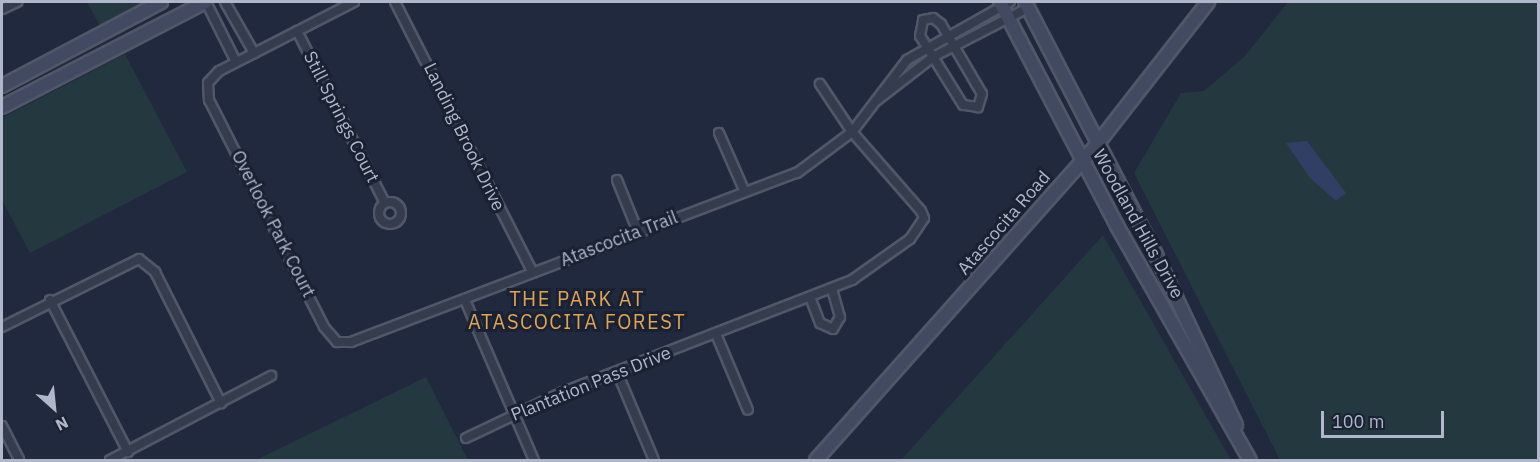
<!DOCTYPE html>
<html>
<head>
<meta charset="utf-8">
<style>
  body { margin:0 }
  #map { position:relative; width:1540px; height:462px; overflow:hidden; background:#21293e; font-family:"IBM Plex Sans",sans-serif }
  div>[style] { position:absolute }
  .green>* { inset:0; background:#23383f }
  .water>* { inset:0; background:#313f65 }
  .roads { filter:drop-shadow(2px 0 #505769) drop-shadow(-2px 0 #505769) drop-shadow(0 2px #505769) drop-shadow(0 -2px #505769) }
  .street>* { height:8px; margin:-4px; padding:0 4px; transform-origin:4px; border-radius:4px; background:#353c4e }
  .street>.ring { margin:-4px; padding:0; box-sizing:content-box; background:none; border:8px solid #353c4e; border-radius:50% }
  .secondary>* { height:12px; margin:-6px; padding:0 6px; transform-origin:6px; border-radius:6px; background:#424a62 }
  span { translate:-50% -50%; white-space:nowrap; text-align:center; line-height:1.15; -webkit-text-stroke:6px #1a2133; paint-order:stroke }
  .street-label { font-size:18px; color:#b0b7ca }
  .neighbourhood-label { font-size:20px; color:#dfa456; letter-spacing:1.5px }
  .frame { position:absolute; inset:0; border:3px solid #b0b7ca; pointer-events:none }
  .north { position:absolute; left:24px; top:378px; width:60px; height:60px; -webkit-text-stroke:4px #1a2133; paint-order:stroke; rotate:153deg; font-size:16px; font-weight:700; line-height:24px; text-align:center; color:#b0b7ca }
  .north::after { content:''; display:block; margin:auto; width:21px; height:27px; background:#b0b7ca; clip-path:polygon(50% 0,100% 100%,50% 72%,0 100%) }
  .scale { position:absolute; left:1321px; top:411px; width:123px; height:27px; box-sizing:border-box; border:3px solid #b0b7ca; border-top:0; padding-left:8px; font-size:18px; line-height:21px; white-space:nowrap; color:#b0b7ca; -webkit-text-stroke:4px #1a2133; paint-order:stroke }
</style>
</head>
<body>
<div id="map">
  <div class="green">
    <i style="clip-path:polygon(87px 2px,147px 2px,100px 26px)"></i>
    <i style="clip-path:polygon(1288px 2px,1538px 2px,1538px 460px,1280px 460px,1134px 173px,1181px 93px,1204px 91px,1245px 56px)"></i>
    <i style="clip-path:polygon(125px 54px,187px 172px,30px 253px,2px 200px,2px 118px)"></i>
    <i style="clip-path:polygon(1103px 235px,1231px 460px,901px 460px)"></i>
    <i style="clip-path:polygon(426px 377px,468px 460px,256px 460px)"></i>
  </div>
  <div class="water">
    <i style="clip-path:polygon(1307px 141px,1346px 193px,1336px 201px,1310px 178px,1286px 143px)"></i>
  </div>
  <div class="roads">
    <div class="street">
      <i style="left:206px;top:2px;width:67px;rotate:63.4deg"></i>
      <i style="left:225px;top:2px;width:59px;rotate:60.4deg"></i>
      <i style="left:354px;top:2px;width:152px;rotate:152.9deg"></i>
      <i style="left:219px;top:71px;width:16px;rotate:133deg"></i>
      <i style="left:208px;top:83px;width:17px;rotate:87deg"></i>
      <i style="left:209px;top:100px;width:254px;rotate:63.1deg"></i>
      <i style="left:324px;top:327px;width:20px;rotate:49deg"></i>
      <i style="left:337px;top:342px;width:14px"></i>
      <i style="left:351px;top:342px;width:477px;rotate:-20.8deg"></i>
      <i style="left:797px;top:173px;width:69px;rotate:-36.7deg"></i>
      <i style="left:852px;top:132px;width:91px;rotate:-52.6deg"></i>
      <i style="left:907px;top:60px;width:118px;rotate:-29.4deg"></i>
      <i style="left:395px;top:2px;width:304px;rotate:63deg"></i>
      <i style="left:2px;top:9px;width:17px;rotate:-25deg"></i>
      <i style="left:933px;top:18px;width:10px;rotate:37deg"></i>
      <i style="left:941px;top:24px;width:81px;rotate:59.6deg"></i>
      <i style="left:982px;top:94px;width:14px;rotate:107deg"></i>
      <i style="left:978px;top:107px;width:15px;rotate:-172deg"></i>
      <i style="left:963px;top:105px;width:81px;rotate:-121.9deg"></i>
      <i style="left:920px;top:36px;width:16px;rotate:-79deg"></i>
      <i style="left:923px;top:20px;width:10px;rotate:-11deg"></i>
      <i style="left:297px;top:31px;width:193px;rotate:62.9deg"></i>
      <i style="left:876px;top:101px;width:72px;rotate:-37.7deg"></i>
      <i style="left:933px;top:57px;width:107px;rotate:-27.3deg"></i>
      <i style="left:719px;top:133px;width:62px;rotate:66.3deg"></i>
      <i style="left:617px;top:180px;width:56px;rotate:68deg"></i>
      <i class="ring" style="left:379px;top:202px;width:14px;height:14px"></i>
      <i style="left:810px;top:297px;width:28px;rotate:69deg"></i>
      <i style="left:820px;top:323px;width:14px;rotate:25deg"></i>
      <i style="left:833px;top:329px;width:14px;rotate:-60deg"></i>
      <i style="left:840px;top:317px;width:29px;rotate:-106deg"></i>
      <i style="left:50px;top:300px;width:171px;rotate:62.8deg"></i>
      <i style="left:465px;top:300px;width:174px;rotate:66.7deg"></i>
      <i style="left:2px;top:327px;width:153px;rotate:-26.4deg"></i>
      <i style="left:139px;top:259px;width:21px;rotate:39deg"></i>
      <i style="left:155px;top:272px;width:147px;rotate:63.3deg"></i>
      <i style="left:716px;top:334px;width:82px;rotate:67.2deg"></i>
      <i style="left:617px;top:372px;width:95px;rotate:67.2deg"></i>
      <i style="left:2px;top:426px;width:38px;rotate:63deg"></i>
      <i style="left:466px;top:438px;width:107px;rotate:-25.4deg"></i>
      <i style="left:563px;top:392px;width:310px;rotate:-21.2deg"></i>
      <i style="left:852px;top:280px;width:71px;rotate:-35.3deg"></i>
      <i style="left:910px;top:239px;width:25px;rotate:-56deg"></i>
      <i style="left:924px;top:218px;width:8px;rotate:-113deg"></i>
      <i style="left:921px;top:211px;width:105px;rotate:-131.1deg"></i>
      <i style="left:852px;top:132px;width:58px;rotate:-123.7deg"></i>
      <i style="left:110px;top:460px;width:182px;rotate:-27.6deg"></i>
    </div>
    <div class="secondary">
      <i style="left:1000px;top:2px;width:253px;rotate:62.4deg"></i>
      <i style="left:1117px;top:226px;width:269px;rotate:60.4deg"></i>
      <i style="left:1025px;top:2px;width:285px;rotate:62.6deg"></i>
      <i style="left:1156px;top:255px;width:188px;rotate:64.8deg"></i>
      <i style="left:2px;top:86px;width:180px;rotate:-27.8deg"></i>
      <i style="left:2px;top:107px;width:229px;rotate:-27.3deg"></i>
      <i style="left:816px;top:460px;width:424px;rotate:-48.3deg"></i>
      <i style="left:1098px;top:143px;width:179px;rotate:-52deg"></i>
    </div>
  </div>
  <div class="street-label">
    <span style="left:341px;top:117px;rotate:63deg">Still Springs Court</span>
    <span style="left:464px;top:137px;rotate:64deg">Landing Brook Drive</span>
    <span style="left:1004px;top:223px;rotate:-49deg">Atascocita Road</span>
    <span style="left:273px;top:224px;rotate:63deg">Overlook Park Court</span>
    <span style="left:1138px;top:224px;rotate:61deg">Woodland Hills Drive</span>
    <span style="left:619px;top:239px;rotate:-21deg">Atascocita Trail</span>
    <span style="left:591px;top:384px;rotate:-22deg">Plantation Pass Drive</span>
  </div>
  <div class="neighbourhood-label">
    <span style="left:577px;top:310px">THE PARK AT<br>ATASCOCITA FOREST</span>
  </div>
  <div class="frame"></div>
  <div class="north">N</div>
  <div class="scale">100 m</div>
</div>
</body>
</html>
